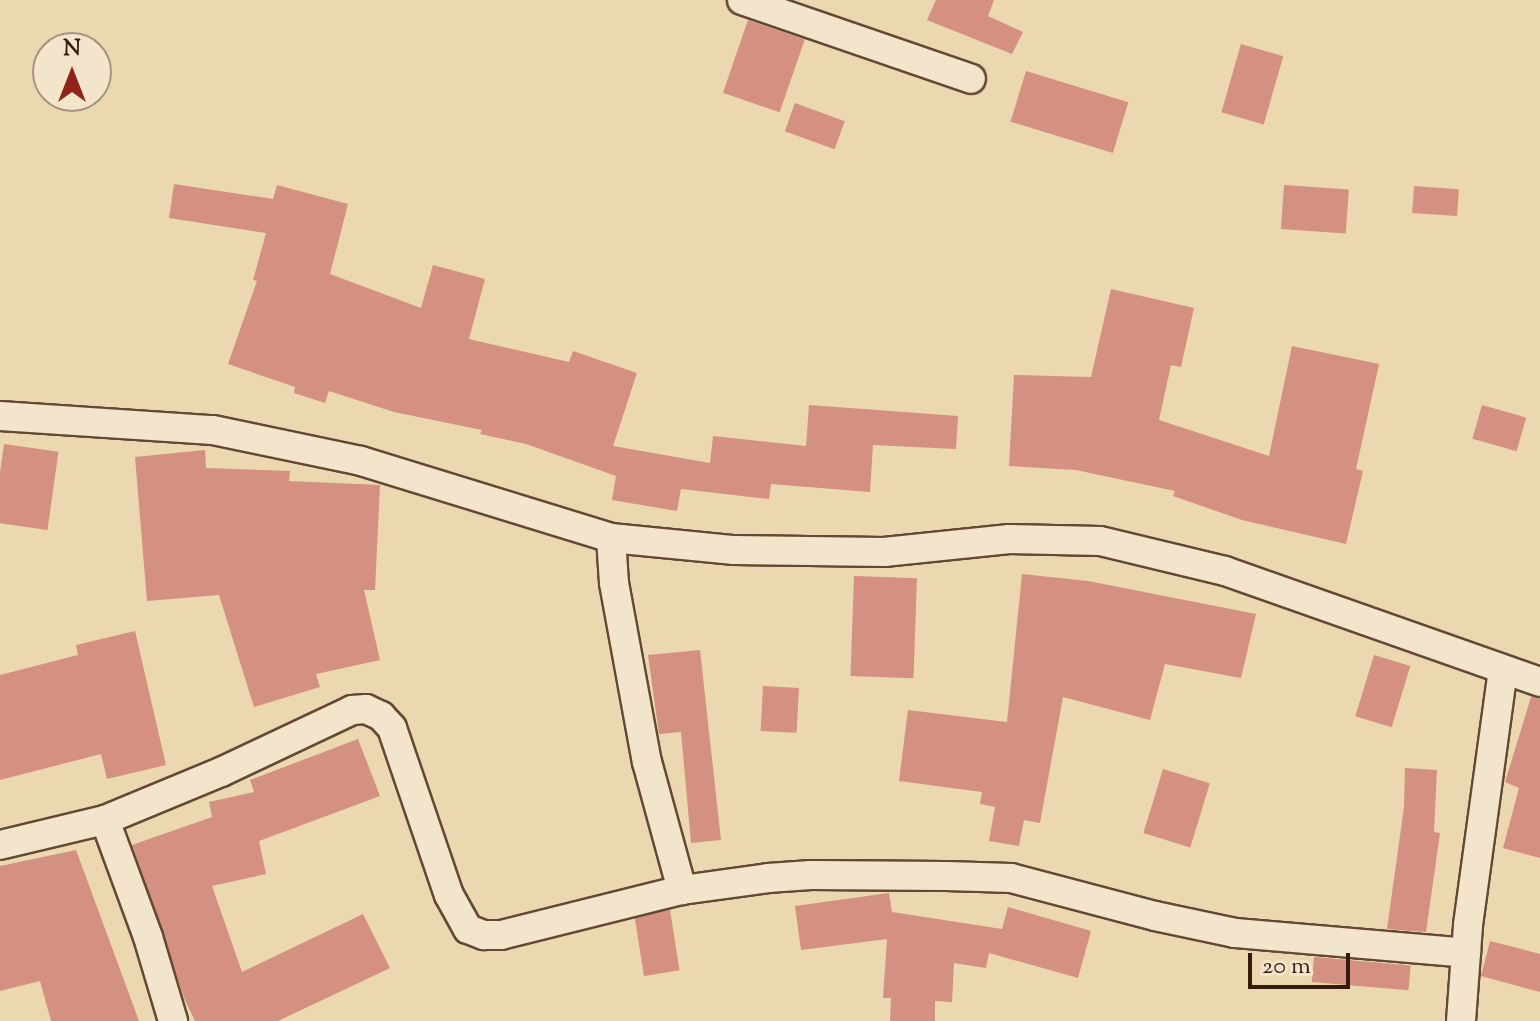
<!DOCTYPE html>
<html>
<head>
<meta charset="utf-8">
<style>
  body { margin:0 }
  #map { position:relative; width:1540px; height:1021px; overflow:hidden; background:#ebd7b0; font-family:"Sorts Mill Goudy",serif }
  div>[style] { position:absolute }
  .building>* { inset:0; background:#d49080; transform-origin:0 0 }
  .roads { filter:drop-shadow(2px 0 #634935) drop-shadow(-2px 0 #634935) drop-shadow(0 2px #634935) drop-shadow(0 -2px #634935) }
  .street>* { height:28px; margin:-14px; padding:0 14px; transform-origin:14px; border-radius:14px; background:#f2e5cc }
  span { translate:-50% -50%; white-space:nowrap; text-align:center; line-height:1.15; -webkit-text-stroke:6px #f2e5cc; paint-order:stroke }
  .north { position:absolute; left:32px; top:32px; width:80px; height:80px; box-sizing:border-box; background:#f2e5cc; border:2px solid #a7947f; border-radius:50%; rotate:0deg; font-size:22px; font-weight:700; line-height:32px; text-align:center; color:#361a0c }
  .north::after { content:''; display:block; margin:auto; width:28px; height:36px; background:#8f2418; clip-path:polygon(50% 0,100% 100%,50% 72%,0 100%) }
  .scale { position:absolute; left:1248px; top:953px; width:102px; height:36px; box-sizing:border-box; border:4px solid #361a0c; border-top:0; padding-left:10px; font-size:24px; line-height:28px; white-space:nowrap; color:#361a0c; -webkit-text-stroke:6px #f2e5cc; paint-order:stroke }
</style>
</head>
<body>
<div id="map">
  <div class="building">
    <i style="clip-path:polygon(936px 0,994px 0,988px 16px,1023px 32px,1012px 54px,927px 20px)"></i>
    <i style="left:748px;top:20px;width:60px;height:77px;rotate:19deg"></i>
    <i style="left:1241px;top:44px;width:44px;height:71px;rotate:16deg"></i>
    <i style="left:1026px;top:71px;width:107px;height:53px;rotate:17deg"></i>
    <i style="left:795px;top:103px;width:53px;height:30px;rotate:20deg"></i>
    <i style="clip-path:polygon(174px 184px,273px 199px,277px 185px,348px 204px,330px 274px,421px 308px,433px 265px,485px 279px,469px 339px,569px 362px,573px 351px,637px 373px,613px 446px,710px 463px,713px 436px,806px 446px,809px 405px,958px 416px,956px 449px,873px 445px,870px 492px,771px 484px,769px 499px,681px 489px,677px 511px,612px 500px,616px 476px,526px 444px,480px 434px,482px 430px,394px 412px,329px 391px,325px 403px,294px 393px,295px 387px,228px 364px,257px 281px,253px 280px,266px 233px,169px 218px)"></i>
    <i style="left:1284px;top:185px;width:65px;height:44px;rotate:4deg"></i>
    <i style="left:1414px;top:186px;width:45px;height:27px;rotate:4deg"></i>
    <i style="clip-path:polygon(1111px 289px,1194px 308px,1181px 367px,1171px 365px,1159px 420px,1269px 456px,1292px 346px,1379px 364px,1356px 469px,1363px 471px,1346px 544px,1242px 520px,1173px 496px,1175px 491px,1076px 470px,1009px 466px,1014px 375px,1091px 377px)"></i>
    <i style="left:1482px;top:405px;width:46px;height:35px;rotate:16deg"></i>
    <i style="left:4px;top:444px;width:55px;height:79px;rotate:8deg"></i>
    <i style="clip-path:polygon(205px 450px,206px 468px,290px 471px,289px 481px,380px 485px,375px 590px,364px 590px,380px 660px,316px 674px,320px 687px,254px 707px,219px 595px,147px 601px,135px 457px)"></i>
    <i style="clip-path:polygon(1022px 574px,1088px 581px,1256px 614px,1241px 678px,1165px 664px,1150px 720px,1063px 697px,1040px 823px,1024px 820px,1019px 846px,989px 841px,995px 807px,980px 804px,982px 792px,899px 781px,908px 710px,1007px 722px)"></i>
    <i style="left:854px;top:576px;width:63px;height:100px;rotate:2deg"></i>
    <i style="clip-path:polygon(135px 631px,166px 765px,107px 779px,101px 754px,0 780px,0 675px,78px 655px,76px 645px)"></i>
    <i style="clip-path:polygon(700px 650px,721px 840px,691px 843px,681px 732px,659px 734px,648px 655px)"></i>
    <i style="left:1374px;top:655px;width:38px;height:64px;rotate:17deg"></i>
    <i style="left:763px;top:686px;width:36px;height:45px;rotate:3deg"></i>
    <i style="clip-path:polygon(1531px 697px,1540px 699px,1540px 858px,1503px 848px,1519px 788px,1505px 782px)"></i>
    <i style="clip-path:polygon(358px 739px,380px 796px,259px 841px,266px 874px,212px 886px,242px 972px,363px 914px,390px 968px,278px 1021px,195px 1021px,184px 998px,132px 845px,212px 817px,209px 802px,254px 792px,250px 780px)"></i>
    <i style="clip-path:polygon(1405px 768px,1437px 770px,1434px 832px,1440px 833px,1426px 932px,1387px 929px,1404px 807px)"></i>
    <i style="left:1163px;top:769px;width:49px;height:67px;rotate:17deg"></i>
    <i style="clip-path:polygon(76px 850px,139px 1021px,51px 1021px,40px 981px,0 991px,0 866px)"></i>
    <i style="clip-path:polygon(889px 893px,892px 912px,1002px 929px,1008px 907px,1091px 931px,1078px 978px,989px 953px,986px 968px,954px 963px,952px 1002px,935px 1001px,935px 1021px,890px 1021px,891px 998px,883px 998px,887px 939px,801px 950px,795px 906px)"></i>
    <i style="left:670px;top:910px;width:61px;height:36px;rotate:81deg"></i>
    <i style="clip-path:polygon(1490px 941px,1540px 954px,1540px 992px,1481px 976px)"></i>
    <i style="left:1314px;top:957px;width:97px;height:25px;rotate:5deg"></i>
  </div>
  <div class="roads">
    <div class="street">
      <i style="left:742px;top:0;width:242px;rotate:19deg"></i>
      <i style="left:0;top:416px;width:213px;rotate:3.8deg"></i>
      <i style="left:213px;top:430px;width:151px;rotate:11.8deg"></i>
      <i style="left:361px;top:461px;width:262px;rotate:17.1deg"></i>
      <i style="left:611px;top:538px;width:124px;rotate:5.6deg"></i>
      <i style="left:734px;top:550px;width:150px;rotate:0.8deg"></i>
      <i style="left:884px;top:552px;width:126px;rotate:-5.9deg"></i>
      <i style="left:1009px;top:539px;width:91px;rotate:1.3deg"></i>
      <i style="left:1100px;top:541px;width:129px;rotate:13.5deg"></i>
      <i style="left:1225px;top:571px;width:334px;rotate:19.4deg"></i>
      <i style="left:611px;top:538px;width:45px;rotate:86.2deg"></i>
      <i style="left:614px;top:583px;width:182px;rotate:79.6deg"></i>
      <i style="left:647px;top:762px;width:133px;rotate:74.7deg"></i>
      <i style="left:105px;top:820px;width:125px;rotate:69.8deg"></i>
      <i style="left:148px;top:937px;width:88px;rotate:73.4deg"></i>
      <i style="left:0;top:845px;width:108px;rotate:-13.4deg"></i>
      <i style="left:105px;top:820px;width:126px;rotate:-22.5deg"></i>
      <i style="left:221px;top:772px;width:145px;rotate:-25.3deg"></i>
      <i style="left:352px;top:710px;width:14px;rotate:-4deg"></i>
      <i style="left:366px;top:709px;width:17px;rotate:25deg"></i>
      <i style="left:381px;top:716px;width:16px;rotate:47deg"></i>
      <i style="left:392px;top:728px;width:176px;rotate:71.2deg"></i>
      <i style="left:449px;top:895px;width:39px;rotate:61deg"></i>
      <i style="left:468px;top:929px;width:17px;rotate:21deg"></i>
      <i style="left:484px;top:935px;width:17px"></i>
      <i style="left:501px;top:935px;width:187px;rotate:-14deg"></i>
      <i style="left:682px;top:890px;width:87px;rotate:-7.9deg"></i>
      <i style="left:768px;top:878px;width:43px;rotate:-4deg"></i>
      <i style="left:811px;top:875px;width:135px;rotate:0.4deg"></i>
      <i style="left:946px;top:876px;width:65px;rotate:1.8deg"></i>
      <i style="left:1011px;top:878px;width:149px;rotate:14.8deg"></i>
      <i style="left:1155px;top:916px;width:82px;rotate:12deg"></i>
      <i style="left:1235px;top:933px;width:232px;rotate:4.9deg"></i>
      <i style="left:1461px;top:1021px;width:96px;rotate:-85.8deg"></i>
      <i style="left:1468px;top:925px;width:258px;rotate:-82.2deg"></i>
    </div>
  </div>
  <div class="north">N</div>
  <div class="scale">20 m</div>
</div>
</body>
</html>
